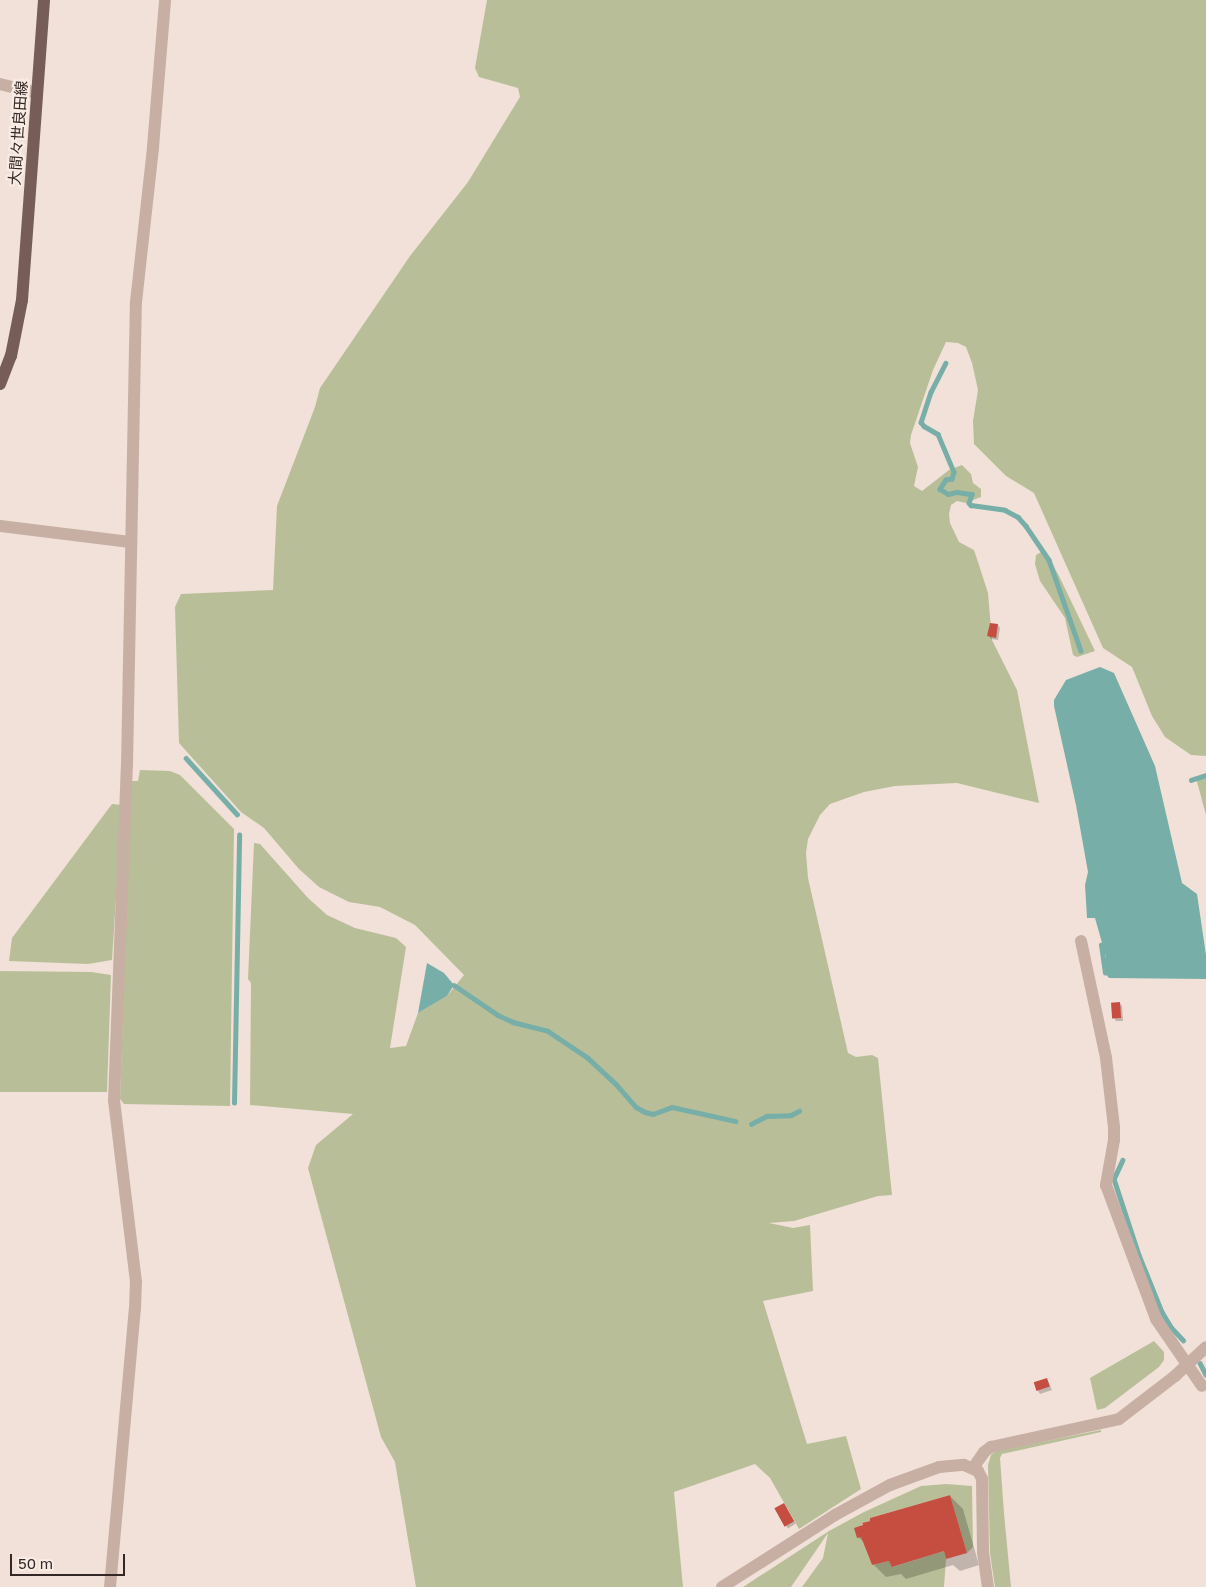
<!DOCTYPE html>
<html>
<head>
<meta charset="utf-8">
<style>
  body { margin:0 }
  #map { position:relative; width:1206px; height:1587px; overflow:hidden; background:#f1e1d8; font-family:"Golos Text","Noto Sans JP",sans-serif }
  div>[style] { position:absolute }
  .green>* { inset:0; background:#b8bf98 }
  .water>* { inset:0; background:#77aea8 }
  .shadow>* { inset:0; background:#0003; transform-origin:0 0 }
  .stream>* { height:4.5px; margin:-2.25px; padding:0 2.25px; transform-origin:2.25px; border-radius:2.25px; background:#77aea8 }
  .building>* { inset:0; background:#c64e41; transform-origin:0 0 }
  .minor>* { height:12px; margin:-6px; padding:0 6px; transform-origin:6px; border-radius:6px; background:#c8afa4 }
  .tertiary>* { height:12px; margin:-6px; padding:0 6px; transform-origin:6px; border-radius:6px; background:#c8afa4 }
  .primary>* { height:12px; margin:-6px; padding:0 6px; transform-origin:6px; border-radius:6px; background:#765d57 }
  span { translate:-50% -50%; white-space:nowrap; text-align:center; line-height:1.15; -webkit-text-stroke:4.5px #f9ece4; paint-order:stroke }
  .street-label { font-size:15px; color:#342826 }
  .scale { position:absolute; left:10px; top:1554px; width:115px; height:22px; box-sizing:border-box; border:2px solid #342826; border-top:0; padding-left:6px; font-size:15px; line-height:18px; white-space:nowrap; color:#342826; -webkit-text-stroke:4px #f9ece4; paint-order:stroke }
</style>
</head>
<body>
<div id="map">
  <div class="green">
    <i style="clip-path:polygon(487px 0,1206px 0,1206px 756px,1191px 755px,1165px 737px,1152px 716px,1132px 667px,1103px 648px,1034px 493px,1006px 476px,974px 444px,973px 421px,978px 390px,972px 363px,966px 347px,958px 343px,946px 342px,933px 370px,911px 435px,910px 443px,918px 467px,914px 486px,922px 491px,949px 470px,962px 465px,971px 474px,973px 483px,981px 489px,981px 497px,966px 503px,957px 501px,951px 505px,949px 514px,950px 523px,959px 542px,974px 550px,978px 562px,988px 593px,992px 640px,1017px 690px,1039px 803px,957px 783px,895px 786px,864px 792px,830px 804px,820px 815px,808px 839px,806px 853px,808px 878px,848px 1053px,856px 1057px,872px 1055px,878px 1058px,892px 1195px,878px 1196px,794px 1221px,769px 1223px,793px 1228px,810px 1225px,813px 1291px,763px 1301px,807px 1444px,846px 1436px,861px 1489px,799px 1529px,770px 1478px,755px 1464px,674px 1492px,683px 1587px,416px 1587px,395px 1462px,381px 1437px,308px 1168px,316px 1145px,353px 1114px,250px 1105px,251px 983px,248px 979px,254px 843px,260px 844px,308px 898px,327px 915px,355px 928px,396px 938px,406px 947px,390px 1048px,406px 1046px,418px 1013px,447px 996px,464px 975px,415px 925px,380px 907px,349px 902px,319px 887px,299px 869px,264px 828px,241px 812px,179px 743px,175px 607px,181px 594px,273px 590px,277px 506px,315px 407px,320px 388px,410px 256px,468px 182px,520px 97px,518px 88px,479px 77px,475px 68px)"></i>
    <i style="clip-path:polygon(1045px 550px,1060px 578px,1095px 651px,1077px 657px,1073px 655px,1065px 618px,1040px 581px,1035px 564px,1036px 555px)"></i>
    <i style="clip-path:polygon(140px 770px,170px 771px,180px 775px,234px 829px,230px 1106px,124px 1104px,120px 1099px,131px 781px,138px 781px)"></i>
    <i style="clip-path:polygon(1206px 775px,1206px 815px,1196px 778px)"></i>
    <i style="clip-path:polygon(112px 804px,122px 805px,112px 960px,88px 964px,9px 961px,12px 938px)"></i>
    <i style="clip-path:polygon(0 971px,91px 972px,111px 975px,107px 1092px,0 1092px)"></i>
    <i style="clip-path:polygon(1154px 1341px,1164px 1352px,1164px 1360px,1159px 1367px,1105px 1408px,1097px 1410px,1090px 1378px)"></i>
    <i style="clip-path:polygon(1101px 1430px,1101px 1432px,1002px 1454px,1000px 1458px,1004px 1513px,1011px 1587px,995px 1587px,990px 1553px,988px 1465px,991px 1455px,996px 1451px)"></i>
    <i style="clip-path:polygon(946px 1484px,972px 1486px,973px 1547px,967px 1553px,950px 1495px,870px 1518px,870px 1521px,862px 1523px,861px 1537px,872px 1565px,889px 1561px,893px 1567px,944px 1551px,946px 1559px,944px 1587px,802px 1587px,823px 1558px,828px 1533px,791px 1587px,743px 1587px,829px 1531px,864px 1512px,921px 1486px)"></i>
  </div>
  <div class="water">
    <i style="clip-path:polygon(1100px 667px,1114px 673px,1155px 766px,1182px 883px,1197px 894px,1206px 955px,1206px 979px,1109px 978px,1105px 973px,1104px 958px,1106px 957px,1095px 918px,1087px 918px,1085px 885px,1088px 872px,1076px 805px,1054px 706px,1054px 700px,1066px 680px)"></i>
    <i style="clip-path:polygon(427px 963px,444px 973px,454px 985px,447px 996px,418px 1013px)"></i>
  </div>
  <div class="shadow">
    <i style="clip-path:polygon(998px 625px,1000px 628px,998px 640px,991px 639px,989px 636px)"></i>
    <i style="clip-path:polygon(1119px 1003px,1122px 1006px,1123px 1021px,1116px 1021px,1114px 1018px)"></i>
    <i style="clip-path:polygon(1047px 1379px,1052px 1390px,1040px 1394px,1038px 1391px)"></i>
    <i style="clip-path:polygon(950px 1496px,963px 1509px,979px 1565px,960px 1571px,953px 1565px,906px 1579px,901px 1574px,886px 1577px,873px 1564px,866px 1544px,858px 1537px)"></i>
    <i style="left:784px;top:1505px;width:22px;height:9px;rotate:58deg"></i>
  </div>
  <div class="stream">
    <i style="left:946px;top:363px;width:33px;rotate:117deg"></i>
    <i style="left:931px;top:392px;width:32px;rotate:108deg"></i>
    <i style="left:921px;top:422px;width:5px;rotate:53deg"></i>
    <i style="left:924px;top:426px;width:16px;rotate:30deg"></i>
    <i style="left:938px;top:434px;width:41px;rotate:67.2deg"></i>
    <i style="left:954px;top:472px;width:7px;rotate:106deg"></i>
    <i style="left:952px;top:479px;width:6px;rotate:171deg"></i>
    <i style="left:946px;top:480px;width:11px;rotate:124deg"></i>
    <i style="left:940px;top:489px;width:9px;rotate:32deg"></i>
    <i style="left:948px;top:494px;width:9px;rotate:-13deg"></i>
    <i style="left:957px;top:492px;width:15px;rotate:8deg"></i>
    <i style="left:972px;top:494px;width:9px;rotate:108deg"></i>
    <i style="left:969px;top:503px;width:3px;rotate:45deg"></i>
    <i style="left:971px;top:505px;width:34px;rotate:8deg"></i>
    <i style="left:1005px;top:510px;width:15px;rotate:28deg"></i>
    <i style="left:1018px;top:517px;width:12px;rotate:48deg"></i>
    <i style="left:1026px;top:526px;width:41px;rotate:55.9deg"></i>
    <i style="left:1049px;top:560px;width:96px;rotate:70.6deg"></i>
    <i style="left:186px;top:758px;width:76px;rotate:47.7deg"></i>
    <i style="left:1191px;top:780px;width:16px;rotate:-18deg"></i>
    <i style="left:1105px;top:973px;width:28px;rotate:-98deg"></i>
    <i style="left:1101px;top:945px;width:5px;rotate:-22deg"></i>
    <i style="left:454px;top:985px;width:53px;rotate:34.3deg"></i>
    <i style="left:498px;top:1015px;width:17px;rotate:25deg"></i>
    <i style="left:513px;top:1022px;width:36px;rotate:14deg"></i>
    <i style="left:548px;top:1031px;width:11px;rotate:34deg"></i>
    <i style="left:557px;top:1037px;width:37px;rotate:34deg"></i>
    <i style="left:588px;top:1058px;width:38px;rotate:43deg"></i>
    <i style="left:616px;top:1084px;width:30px;rotate:49deg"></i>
    <i style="left:636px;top:1107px;width:10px;rotate:29deg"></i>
    <i style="left:645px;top:1112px;width:8px;rotate:14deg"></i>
    <i style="left:653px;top:1114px;width:20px;rotate:-20deg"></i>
    <i style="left:672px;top:1107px;width:65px;rotate:12.5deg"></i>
    <i style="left:234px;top:1103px;width:268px;rotate:-88.9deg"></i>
    <i style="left:751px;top:1124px;width:18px;rotate:-27deg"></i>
    <i style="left:767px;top:1116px;width:24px;rotate:-2deg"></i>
    <i style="left:791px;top:1115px;width:9px;rotate:-27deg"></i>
    <i style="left:1123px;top:1160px;width:21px;rotate:115deg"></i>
    <i style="left:1114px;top:1179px;width:80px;rotate:71.8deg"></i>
    <i style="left:1139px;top:1255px;width:61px;rotate:68deg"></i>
    <i style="left:1162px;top:1312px;width:17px;rotate:59deg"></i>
    <i style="left:1171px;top:1327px;width:18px;rotate:47deg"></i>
    <i style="left:1200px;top:1363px;width:13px;rotate:63deg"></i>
  </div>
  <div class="building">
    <i style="clip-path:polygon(990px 623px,998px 624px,996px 638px,987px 636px)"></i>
    <i style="left:1120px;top:1002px;width:16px;height:9px;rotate:86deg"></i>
    <i style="left:1047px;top:1378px;width:9px;height:14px;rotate:72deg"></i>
    <i style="clip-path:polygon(950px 1495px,967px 1553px,946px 1559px,944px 1551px,892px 1567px,889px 1561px,872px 1565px,861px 1537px,857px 1538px,854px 1528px,863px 1525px,862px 1523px,870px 1521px,870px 1518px)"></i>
    <i style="left:784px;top:1503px;width:21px;height:11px;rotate:61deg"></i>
  </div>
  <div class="minor">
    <i style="left:0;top:84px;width:38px;rotate:14deg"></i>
    <i style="left:1081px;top:941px;width:120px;rotate:77.9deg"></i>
    <i style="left:1106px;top:1058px;width:69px;rotate:83.4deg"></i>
    <i style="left:1114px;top:1127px;width:13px;rotate:90deg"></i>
    <i style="left:1114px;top:1140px;width:46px;rotate:100.1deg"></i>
    <i style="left:1106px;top:1185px;width:143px;rotate:69.5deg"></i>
    <i style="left:1156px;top:1319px;width:81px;rotate:55.5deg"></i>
    <i style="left:973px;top:1468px;width:19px;rotate:-55deg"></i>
    <i style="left:984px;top:1452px;width:9px;rotate:-36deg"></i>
    <i style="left:991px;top:1447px;width:131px;rotate:-12.3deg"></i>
    <i style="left:1119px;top:1419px;width:71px;rotate:-37.5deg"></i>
    <i style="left:1175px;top:1376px;width:42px;rotate:-43.1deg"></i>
    <i style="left:110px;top:1587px;width:279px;rotate:-84.9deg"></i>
    <i style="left:135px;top:1309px;width:27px;rotate:-88deg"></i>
    <i style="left:136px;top:1282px;width:182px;rotate:-96.9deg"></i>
    <i style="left:114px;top:1101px;width:336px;rotate:-87.8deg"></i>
    <i style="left:127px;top:765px;width:463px;rotate:-88.9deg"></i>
    <i style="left:136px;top:302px;width:156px;rotate:-83.7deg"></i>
    <i style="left:153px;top:147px;width:147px;rotate:-85.3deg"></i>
  </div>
  <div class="tertiary">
    <i style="left:0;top:526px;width:131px;rotate:7deg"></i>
    <i style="left:722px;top:1587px;width:134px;rotate:-32.5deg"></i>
    <i style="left:835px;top:1515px;width:63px;rotate:-28.6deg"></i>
    <i style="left:890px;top:1485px;width:52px;rotate:-20.2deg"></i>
    <i style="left:939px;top:1467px;width:25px;rotate:-5deg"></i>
    <i style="left:964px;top:1465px;width:15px;rotate:23deg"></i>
    <i style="left:978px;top:1471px;width:9px;rotate:63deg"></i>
    <i style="left:982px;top:1479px;width:73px;rotate:89.2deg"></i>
    <i style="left:983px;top:1552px;width:35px;rotate:82deg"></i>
  </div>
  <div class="primary">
    <i style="left:0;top:384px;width:30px;rotate:-69deg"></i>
    <i style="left:11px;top:356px;width:57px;rotate:-78.9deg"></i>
    <i style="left:22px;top:300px;width:301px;rotate:-85.8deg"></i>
  </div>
  <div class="street-label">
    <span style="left:18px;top:133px;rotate:-86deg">大間々世良田線</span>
  </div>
  <div class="scale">50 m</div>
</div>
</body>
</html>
